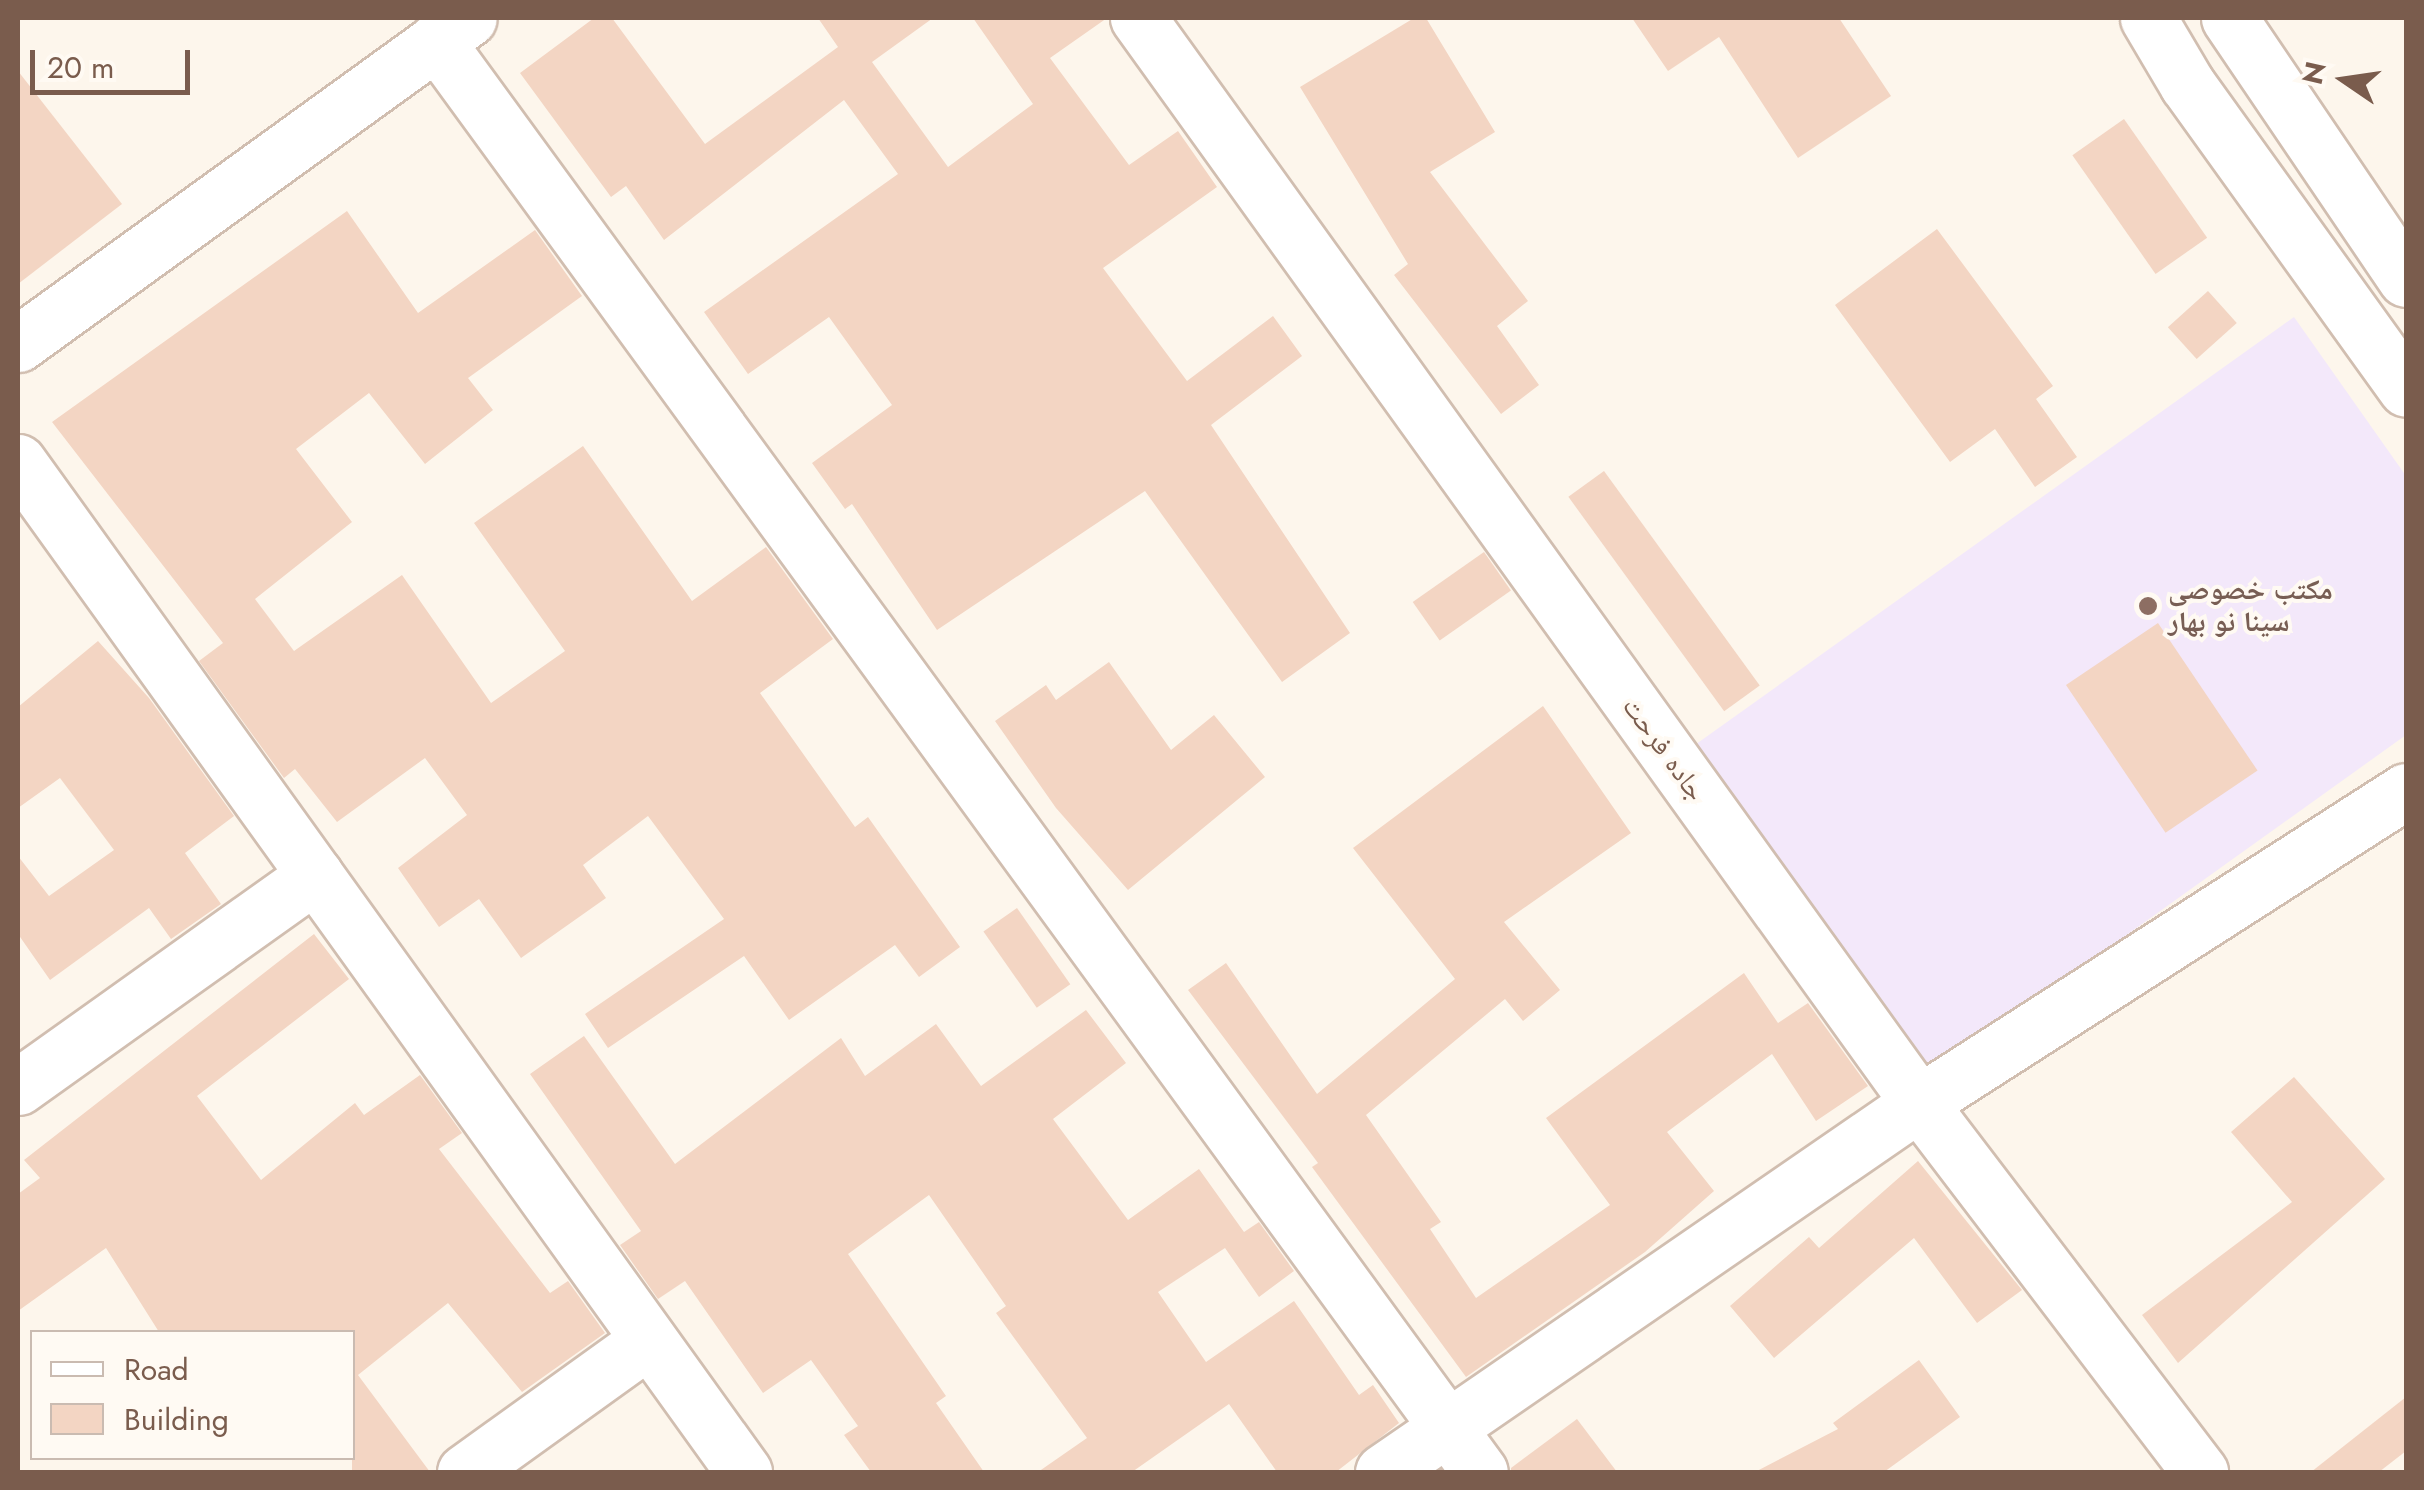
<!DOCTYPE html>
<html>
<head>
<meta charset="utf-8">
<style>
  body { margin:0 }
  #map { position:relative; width:2424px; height:1490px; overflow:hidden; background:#fdf6ec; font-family:Jost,"Noto Naskh Arabic",sans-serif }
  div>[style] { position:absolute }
  .education>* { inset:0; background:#f3e8fa }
  .building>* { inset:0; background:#f3d5c3; transform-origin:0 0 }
  .roads { filter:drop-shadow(2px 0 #d1beb0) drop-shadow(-2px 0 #d1beb0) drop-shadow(0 2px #d1beb0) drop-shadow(0 -2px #d1beb0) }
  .minor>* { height:55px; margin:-27.5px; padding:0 27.5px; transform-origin:27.5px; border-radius:27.5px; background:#fff }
  .dots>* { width:28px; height:28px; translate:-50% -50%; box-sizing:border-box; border:5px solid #fffaf3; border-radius:50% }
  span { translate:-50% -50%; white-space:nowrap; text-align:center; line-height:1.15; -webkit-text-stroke:8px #fffaf3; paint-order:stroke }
  .education-label { font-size:28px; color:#785e54; font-weight:700 }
  .left { translate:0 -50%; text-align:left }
  .street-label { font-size:28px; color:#7a5c4d }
  .frame { position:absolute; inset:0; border:20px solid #7a5c4d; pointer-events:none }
  .legend { position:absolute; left:30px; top:1330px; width:325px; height:130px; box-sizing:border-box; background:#fffaf3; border:2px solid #cabbb1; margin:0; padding:12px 18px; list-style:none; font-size:30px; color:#7a5c4d }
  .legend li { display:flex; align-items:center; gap:20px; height:50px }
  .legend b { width:50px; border:2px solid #cabbb1 }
  .north { position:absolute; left:2294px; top:30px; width:100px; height:100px; -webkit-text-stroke:8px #fffaf3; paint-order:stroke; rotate:283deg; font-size:28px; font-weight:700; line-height:40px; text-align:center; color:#7a5c4d }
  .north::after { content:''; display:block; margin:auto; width:35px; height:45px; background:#7a5c4d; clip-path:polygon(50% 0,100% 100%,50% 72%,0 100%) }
  .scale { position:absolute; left:30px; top:50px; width:160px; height:45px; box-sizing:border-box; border:5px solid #7a5c4d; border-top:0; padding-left:12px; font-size:30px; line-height:35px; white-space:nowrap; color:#7a5c4d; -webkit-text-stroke:8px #fffaf3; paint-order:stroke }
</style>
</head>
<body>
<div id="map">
  <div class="education">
    <i style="clip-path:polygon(2294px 317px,2406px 476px,2406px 735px,1927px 1078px,1692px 747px)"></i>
  </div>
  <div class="building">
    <i style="clip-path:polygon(594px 18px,612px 18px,705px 144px,838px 47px,818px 18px,933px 18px,872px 62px,948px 167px,1033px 104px,973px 18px,1107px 18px,1050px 58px,1129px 165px,1178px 131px,1217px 187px,1103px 268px,1187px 381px,1273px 316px,1302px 356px,1211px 425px,1350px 633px,1282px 682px,1145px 491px,937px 630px,852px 504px,845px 509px,812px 463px,892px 405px,829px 317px,748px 374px,704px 312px,898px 174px,844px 100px,664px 240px,626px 186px,611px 197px,520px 73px)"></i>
    <i style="clip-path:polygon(1414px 18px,1426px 18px,1495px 132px,1430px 172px,1528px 301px,1497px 326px,1539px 385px,1501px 414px,1394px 275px,1408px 264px,1300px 87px)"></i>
    <i style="clip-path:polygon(1632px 18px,1839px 18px,1891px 96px,1798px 158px,1719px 37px,1668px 71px)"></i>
    <i style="clip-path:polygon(18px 71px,122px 204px,18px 284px)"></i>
    <i style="left:2124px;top:119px;width:145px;height:63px;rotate:55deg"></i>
    <i style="clip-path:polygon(347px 211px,418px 313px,535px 230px,582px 296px,468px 378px,493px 410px,425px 464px,369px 393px,296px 449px,352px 522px,255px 599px,294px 651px,402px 575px,491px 703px,565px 651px,474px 523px,583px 446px,692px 601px,766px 547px,833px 639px,760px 693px,855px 827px,868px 817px,960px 947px,919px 977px,895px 945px,789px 1020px,744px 956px,608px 1048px,585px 1014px,724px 919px,648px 816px,583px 865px,606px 898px,521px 958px,479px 899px,439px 927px,398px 868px,467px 815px,425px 758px,337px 822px,295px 769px,284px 778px,199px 661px,223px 643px,52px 422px)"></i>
    <i style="clip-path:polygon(1937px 229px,2053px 386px,2036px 399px,2077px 457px,2035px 487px,1995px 429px,1950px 462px,1835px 305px)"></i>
    <i style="left:2208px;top:291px;width:43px;height:54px;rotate:48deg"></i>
    <i style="left:1604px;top:471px;width:265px;height:44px;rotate:54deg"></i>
    <i style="left:1484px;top:552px;width:47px;height:87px;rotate:55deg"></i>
    <i style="left:2158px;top:623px;width:178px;height:111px;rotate:56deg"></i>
    <i style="clip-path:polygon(98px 641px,149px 698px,234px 816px,185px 853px,221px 904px,171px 939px,149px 908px,50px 980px,18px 934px,18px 856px,49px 896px,114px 850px,60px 778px,18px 808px,18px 707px)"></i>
    <i style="clip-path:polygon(1109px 662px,1171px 750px,1214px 715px,1265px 777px,1128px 890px,1056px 808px,995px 721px,1046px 685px,1056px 700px)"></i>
    <i style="clip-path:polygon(1543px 706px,1631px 833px,1504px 922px,1560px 990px,1523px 1021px,1505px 999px,1366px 1115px,1441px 1222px,1430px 1229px,1476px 1298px,1610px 1205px,1546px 1118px,1744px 973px,1778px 1023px,1808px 1003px,1868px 1086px,1816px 1121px,1772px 1054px,1667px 1132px,1714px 1191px,1645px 1252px,1466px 1377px,1312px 1167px,1318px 1163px,1188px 990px,1226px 963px,1317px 1094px,1455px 979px,1353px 848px)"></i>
    <i style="left:1017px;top:908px;width:93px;height:41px;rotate:55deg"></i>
    <i style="clip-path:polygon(314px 934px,349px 979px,197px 1096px,261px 1180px,355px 1103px,364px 1115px,420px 1075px,462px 1133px,439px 1149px,550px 1293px,568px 1281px,605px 1333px,522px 1392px,448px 1303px,358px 1375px,430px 1472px,352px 1472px,352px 1332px,159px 1332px,106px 1248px,18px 1311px,18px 1194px,40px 1178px,24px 1160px)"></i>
    <i style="clip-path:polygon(1086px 1010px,1126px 1063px,1053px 1119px,1128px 1220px,1199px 1169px,1244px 1232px,1259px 1222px,1294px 1271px,1259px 1297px,1225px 1248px,1158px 1292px,1206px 1362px,1294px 1301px,1359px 1395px,1373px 1385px,1399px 1423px,1336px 1472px,1277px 1472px,1229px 1404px,1132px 1472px,1038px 1472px,1087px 1438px,996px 1313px,1006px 1306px,929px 1195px,848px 1254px,946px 1396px,936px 1403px,984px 1472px,871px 1472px,844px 1435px,858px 1426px,811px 1360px,763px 1393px,685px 1281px,658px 1299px,620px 1245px,641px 1231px,530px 1074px,584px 1036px,675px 1164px,841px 1038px,865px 1076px,936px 1024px,981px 1086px)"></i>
    <i style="clip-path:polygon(2294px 1077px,2385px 1179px,2178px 1363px,2142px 1315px,2292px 1202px,2231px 1132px)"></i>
    <i style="clip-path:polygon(1918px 1161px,2022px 1290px,1977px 1323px,1914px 1238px,1774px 1358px,1730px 1306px,1809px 1237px,1819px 1248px)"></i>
    <i style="clip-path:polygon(1919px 1360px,1960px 1417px,1884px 1472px,1755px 1472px,1838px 1429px,1833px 1423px)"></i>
    <i style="clip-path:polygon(2406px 1397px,2406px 1451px,2379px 1472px,2311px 1472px)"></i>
    <i style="clip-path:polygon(1577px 1419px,1617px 1472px,1511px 1472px,1511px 1468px)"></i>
  </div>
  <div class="roads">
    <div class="minor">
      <i style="left:1138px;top:18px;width:1337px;rotate:54.25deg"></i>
      <i style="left:1919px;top:1103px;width:464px;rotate:52.7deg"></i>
      <i style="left:2148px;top:18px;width:77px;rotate:59.4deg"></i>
      <i style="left:2187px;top:84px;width:375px;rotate:54.3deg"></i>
      <i style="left:2229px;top:18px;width:315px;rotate:55.9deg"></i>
      <i style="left:436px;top:41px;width:1771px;rotate:53.89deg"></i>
      <i style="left:18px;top:344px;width:556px;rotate:-35.86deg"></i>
      <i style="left:18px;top:462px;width:1244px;rotate:54.29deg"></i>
      <i style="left:18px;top:1087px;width:365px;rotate:-35.5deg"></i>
      <i style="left:465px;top:1472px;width:226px;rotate:-35.7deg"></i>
      <i style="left:1383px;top:1472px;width:651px;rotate:-34.54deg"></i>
      <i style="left:1919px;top:1103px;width:578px;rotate:-32.65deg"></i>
    </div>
  </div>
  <div class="dots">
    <i style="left:2148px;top:606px;background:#8d6e63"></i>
  </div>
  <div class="education-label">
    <span class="left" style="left:2168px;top:606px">مکتب خصوصی<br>سینا نو بهار</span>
  </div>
  <div class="street-label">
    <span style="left:1664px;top:749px;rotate:54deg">جاده فرحت</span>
  </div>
  <div class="frame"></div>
  <ul class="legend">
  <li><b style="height:12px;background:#fff"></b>Road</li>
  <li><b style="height:28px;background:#f3d5c3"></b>Building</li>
  </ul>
  <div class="north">N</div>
  <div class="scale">20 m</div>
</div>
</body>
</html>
